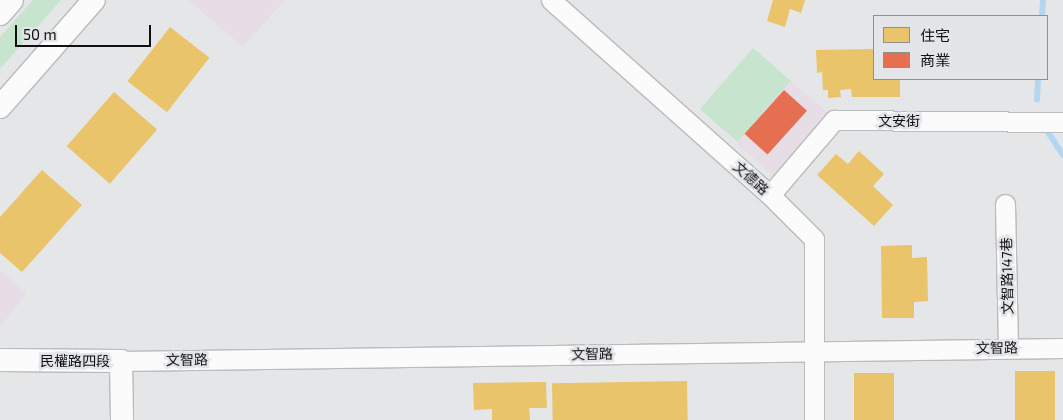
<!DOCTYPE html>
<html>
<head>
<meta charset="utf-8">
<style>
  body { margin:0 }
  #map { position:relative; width:1063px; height:420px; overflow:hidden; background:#e5e6e7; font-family:"Exo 2","Noto Sans TC",sans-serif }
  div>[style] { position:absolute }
  .commercial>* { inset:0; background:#e6dde7; transform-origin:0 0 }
  .green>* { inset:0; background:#c7e4cf; transform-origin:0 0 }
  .homes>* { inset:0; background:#e9c46a; transform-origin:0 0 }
  .shops>* { inset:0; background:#e76f51; transform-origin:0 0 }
  .stream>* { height:5.5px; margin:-2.75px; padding:0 2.75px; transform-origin:2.75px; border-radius:2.75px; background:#b3d7f2 }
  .roads { filter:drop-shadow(1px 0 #babbbc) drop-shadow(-1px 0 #babbbc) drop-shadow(0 1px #babbbc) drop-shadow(0 -1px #babbbc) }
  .minor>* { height:19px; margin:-9.5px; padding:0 9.5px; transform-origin:9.5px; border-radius:9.5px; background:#fbfbfb }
  .tertiary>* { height:22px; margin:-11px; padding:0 11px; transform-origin:11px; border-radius:11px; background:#fbfbfb }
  span { translate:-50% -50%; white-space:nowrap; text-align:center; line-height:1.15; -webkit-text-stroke:5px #e4e5e8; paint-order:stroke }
  .street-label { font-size:14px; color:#101011 }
  .legend { position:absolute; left:873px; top:15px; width:175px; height:65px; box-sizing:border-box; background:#e4e5e8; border:1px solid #8f9092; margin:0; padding:6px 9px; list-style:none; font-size:15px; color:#101011 }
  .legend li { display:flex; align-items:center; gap:10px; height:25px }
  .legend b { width:25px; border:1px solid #8f9092 }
  .scale { position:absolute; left:15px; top:25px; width:136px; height:22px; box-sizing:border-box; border:2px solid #101011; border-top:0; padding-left:6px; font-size:15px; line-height:18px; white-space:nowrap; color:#101011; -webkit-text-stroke:4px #e4e5e8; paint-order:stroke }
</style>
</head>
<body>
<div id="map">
  <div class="commercial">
    <i style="clip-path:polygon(188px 0,285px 0,243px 47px)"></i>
    <i style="left:791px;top:81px;width:50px;height:83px;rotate:41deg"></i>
    <i style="clip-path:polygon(0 271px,27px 293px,0 327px)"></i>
  </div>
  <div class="green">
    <i style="clip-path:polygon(33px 0,61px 0,0 69px,0 37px)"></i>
    <i style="left:753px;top:48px;width:50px;height:81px;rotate:41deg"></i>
  </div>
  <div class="homes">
    <i style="clip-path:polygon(773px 0,805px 0,801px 13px,790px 9px,785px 27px,767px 21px)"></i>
    <i style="left:170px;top:27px;width:50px;height:69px;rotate:38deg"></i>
    <i style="clip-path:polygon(874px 49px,874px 79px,900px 79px,900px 97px,852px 97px,851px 89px,840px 90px,841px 97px,828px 98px,828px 90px,823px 90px,822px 72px,817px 73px,816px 50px)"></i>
    <i style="left:114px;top:92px;width:57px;height:72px;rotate:41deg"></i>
    <i style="clip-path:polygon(859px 151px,884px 174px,873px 186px,893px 205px,874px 226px,817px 175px,836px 154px,848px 164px)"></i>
    <i style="clip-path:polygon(42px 170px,82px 205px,22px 272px,0 253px,0 217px)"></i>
    <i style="clip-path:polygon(912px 245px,912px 258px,927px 257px,928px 301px,914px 302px,914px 318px,882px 318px,881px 246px)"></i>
    <i style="left:1055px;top:371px;width:49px;height:40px;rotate:90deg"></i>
    <i style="left:854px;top:373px;width:40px;height:47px"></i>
    <i style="left:687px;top:381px;width:39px;height:135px;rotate:89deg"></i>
    <i style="clip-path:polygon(546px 382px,547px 408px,529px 408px,530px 420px,492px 420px,492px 409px,474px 410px,473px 383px)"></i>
  </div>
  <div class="shops">
    <i style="left:784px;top:90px;width:31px;height:59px;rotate:42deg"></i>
  </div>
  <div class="stream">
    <i style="left:1042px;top:16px;width:16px;rotate:-86deg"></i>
    <i style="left:1037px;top:100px;width:21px;rotate:-87deg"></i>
    <i style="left:1047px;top:130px;width:30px;rotate:57deg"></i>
  </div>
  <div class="roads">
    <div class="minor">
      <i style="left:551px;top:0;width:293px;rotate:41.7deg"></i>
      <i style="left:770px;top:195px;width:62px;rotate:45deg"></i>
      <i style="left:814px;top:239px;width:181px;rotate:90deg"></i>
      <i style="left:770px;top:195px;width:99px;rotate:-49.5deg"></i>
      <i style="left:834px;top:120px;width:229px;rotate:0.5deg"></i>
      <i style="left:1005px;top:204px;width:144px;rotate:88.8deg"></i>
      <i style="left:121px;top:361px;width:942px;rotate:-0.79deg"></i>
    </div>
    <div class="tertiary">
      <i style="left:0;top:14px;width:18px;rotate:-49deg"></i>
      <i style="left:0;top:107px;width:142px;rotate:-48.7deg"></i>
      <i style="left:0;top:360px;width:121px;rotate:0.5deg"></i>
      <i style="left:121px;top:361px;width:59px;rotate:89deg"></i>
    </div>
  </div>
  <div class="street-label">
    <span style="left:899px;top:121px">文安街</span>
    <span style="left:751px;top:178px;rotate:42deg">文德路</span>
    <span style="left:1007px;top:276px;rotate:-91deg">文智路147巷</span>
    <span style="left:997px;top:348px;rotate:-1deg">文智路</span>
    <span style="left:592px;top:354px;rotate:-1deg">文智路</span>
    <span style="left:187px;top:360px;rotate:-1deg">文智路</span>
    <span style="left:75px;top:361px">民權路四段</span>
  </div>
  <ul class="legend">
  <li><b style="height:14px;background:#e9c46a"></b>住宅</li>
  <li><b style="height:14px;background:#e76f51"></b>商業</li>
  </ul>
  <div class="scale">50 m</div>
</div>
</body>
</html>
